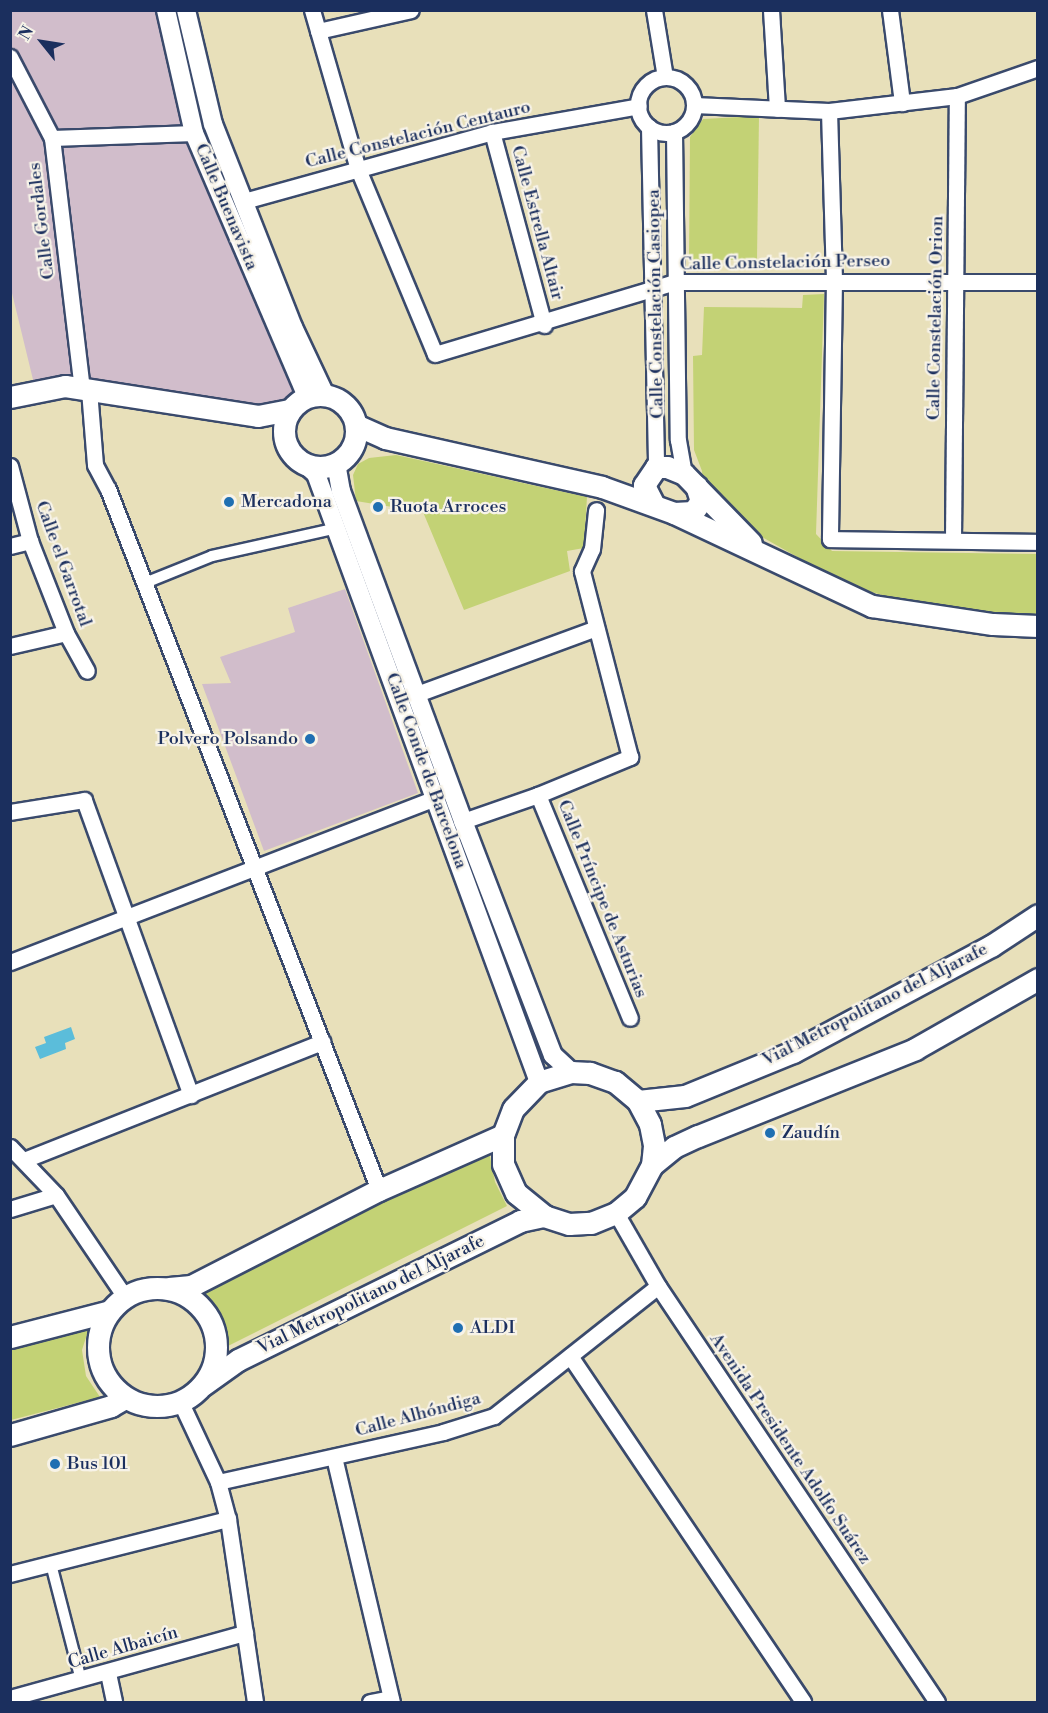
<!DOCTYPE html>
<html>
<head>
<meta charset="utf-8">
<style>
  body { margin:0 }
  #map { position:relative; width:1048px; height:1713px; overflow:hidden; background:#e8e0ba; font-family:"Libre Bodoni",serif }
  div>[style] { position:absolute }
  .industrial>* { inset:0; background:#d1bdcb }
  .green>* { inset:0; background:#c3d275 }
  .water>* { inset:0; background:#5bbdda }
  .roads { filter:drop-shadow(2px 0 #3a4a6c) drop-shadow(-2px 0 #3a4a6c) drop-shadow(0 2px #3a4a6c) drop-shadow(0 -2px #3a4a6c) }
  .pedestrian>* { height:10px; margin:-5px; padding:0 5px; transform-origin:5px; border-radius:5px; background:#fff }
  .minor>* { height:15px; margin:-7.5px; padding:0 7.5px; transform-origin:7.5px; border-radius:7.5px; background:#fff }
  .minor>.ring { margin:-7.5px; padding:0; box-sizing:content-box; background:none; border:15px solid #fff; border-radius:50% }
  .tertiary>* { height:18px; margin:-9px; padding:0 9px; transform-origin:9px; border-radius:9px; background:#fff }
  .secondary>* { height:21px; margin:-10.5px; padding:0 10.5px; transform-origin:10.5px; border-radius:10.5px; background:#fff }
  .secondary>.ring { margin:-10.5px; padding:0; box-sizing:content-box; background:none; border:21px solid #fff; border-radius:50% }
  .dots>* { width:16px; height:16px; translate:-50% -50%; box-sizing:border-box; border:3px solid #f7f3e8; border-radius:50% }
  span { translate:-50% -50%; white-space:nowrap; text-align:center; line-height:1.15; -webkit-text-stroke:4.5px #f7f3e8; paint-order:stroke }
  .street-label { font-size:18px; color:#1b2f5e }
  .poi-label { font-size:18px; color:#1b2f5e }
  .left { translate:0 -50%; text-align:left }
  .right { translate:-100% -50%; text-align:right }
  .frame { position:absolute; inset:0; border:12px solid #1b2f5e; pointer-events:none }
  .north { position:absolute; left:12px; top:12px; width:60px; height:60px; -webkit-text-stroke:4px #f7f3e8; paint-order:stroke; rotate:300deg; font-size:16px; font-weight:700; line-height:24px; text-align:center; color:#1b2f5e }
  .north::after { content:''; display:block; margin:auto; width:21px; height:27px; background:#1b2f5e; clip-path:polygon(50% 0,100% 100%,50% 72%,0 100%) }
</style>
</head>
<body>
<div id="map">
  <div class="industrial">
    <i style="clip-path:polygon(10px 11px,166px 11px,194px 133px,307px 397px,290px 410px,36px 392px,11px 289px)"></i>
    <i style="clip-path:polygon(345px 589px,418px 793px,264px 851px,202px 684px,231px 683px,220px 657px,295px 632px,288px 608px)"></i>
  </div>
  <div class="green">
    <i style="clip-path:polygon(759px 116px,757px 260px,689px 260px,690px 137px,703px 119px)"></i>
    <i style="clip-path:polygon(824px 294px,816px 534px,832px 551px,1037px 554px,1037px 620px,938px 611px,847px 585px,705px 505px,702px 471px,694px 450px,693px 356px,702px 355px,704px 307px,802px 308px,803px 295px)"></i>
    <i style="clip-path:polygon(396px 455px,587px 497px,584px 548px,567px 551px,570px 571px,464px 610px,423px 512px,356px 501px,353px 475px,358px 464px,369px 458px)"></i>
    <i style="clip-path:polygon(489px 1151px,495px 1182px,507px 1206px,228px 1346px,201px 1290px)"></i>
    <i style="clip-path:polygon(89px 1328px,82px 1350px,86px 1376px,100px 1397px,11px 1420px,11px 1349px)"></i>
  </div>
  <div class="water">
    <i style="clip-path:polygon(71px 1027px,75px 1039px,65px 1043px,66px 1049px,40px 1059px,35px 1047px,46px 1043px,44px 1037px)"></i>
  </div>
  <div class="roads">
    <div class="pedestrian">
      <i style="left:145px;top:583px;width:72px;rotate:-21.9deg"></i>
      <i style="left:212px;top:556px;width:128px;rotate:-12.6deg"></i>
      <i style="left:51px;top:1564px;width:120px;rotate:75.5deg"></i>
    </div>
    <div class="minor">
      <i style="left:312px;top:10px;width:166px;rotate:73.9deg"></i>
      <i style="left:358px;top:169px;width:200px;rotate:67.4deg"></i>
      <i style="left:435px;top:354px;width:251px;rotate:-16.7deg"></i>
      <i style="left:675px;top:282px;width:363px"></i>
      <i style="left:654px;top:10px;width:68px;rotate:80.7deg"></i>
      <i style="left:771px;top:10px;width:99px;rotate:86.5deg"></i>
      <i style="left:890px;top:10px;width:94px;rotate:82.6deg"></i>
      <i style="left:318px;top:31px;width:95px;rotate:-12.7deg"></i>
      <i style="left:10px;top:57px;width:91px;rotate:62.6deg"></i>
      <i style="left:52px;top:138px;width:253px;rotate:83.2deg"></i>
      <i class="ring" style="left:638px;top:77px;width:41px;height:41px"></i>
      <i style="left:694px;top:105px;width:135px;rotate:2.5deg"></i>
      <i style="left:829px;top:111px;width:129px;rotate:-6.7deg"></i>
      <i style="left:957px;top:96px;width:86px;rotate:-19.1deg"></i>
      <i style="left:829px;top:111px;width:169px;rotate:88.3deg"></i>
      <i style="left:834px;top:280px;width:259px;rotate:90.9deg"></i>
      <i style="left:830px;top:539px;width:208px;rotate:0.8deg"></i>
      <i style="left:649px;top:127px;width:340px;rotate:88.8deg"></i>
      <i style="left:492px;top:132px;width:200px;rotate:74.9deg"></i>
      <i style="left:674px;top:132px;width:308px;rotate:89.3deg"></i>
      <i style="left:678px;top:440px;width:35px;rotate:80deg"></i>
      <i style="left:52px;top:138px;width:142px;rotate:-2deg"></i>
      <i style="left:244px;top:201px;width:257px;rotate:-15.5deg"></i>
      <i style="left:492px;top:132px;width:149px;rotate:-10deg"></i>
      <i style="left:89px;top:390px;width:75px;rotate:85.4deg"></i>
      <i style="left:95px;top:465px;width:27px;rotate:62deg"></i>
      <i style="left:108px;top:489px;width:752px;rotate:68.86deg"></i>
      <i style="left:10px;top:466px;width:78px;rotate:75.1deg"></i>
      <i style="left:30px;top:541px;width:99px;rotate:68.6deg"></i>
      <i style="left:66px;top:633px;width:43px;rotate:61.1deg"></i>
      <i style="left:953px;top:540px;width:444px;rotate:-89.5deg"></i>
      <i style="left:10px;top:546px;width:21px;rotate:-14deg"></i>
      <i style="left:10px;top:646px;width:57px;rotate:-13.1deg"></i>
      <i style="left:414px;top:695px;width:194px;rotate:-20.2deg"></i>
      <i style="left:538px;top:795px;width:241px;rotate:67.6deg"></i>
      <i style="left:10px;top:812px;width:75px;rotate:-9.2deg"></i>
      <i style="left:84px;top:800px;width:314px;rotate:70.1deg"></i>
      <i style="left:463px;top:821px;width:79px;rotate:-19.1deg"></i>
      <i style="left:538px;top:795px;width:100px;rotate:-22.4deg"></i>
      <i style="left:630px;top:757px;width:192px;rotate:-104.5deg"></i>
      <i style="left:582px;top:571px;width:24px;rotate:-66deg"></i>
      <i style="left:592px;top:549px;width:39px;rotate:-84deg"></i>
      <i style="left:10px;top:962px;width:456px;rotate:-21.1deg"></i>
      <i style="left:10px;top:1147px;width:66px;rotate:46.2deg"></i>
      <i style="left:56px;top:1195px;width:123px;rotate:55.9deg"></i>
      <i style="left:24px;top:1160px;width:321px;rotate:-21.6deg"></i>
      <i style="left:10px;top:1209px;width:48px;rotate:-16.9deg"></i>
      <i style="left:616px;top:1213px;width:84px;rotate:60.1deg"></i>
      <i style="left:658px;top:1286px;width:501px;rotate:56.15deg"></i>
      <i style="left:570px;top:1356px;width:417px;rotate:56deg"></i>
      <i style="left:181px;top:1403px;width:87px;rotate:64.9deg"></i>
      <i style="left:218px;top:1482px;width:38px;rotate:75deg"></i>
      <i style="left:228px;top:1519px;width:185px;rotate:81.6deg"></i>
      <i style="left:334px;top:1457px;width:252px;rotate:76.7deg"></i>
      <i style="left:218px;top:1482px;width:230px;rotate:-12.5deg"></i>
      <i style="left:443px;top:1432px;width:53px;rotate:-17.4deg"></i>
      <i style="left:494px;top:1416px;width:209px;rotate:-38.4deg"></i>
      <i style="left:10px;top:1574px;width:225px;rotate:-14.2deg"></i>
      <i style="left:108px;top:1673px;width:30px;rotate:78deg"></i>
      <i style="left:10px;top:1698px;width:244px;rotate:-15.5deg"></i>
      <i style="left:370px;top:1702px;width:21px;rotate:-11deg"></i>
    </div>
    <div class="tertiary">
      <i style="left:166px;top:10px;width:126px;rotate:77.2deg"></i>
      <i style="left:194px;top:133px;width:287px;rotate:66.8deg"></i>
      <i style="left:186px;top:10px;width:117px;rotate:76.7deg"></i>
      <i style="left:213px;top:124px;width:218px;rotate:68.5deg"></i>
      <i style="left:293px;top:327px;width:75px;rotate:64.8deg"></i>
      <i style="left:336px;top:463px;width:28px;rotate:80deg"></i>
      <i style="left:341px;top:491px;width:352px;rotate:69.7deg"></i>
      <i style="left:463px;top:821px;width:251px;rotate:69deg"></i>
      <i style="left:553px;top:1055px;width:25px;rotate:43deg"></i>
      <i style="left:305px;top:464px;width:15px;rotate:42deg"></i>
      <i style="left:316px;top:474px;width:648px;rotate:69.86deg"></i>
    </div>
    <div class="secondary">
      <i class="ring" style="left:284px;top:395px;width:51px;height:51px"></i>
      <i style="left:10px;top:397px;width:56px;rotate:-11.3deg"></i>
      <i style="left:65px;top:386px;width:195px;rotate:8.8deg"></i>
      <i style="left:258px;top:416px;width:33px;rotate:-11deg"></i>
      <i style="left:356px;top:425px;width:32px;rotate:24deg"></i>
      <i style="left:385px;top:438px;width:222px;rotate:12.7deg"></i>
      <i style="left:602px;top:487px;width:77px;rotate:19.9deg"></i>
      <i style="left:674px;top:513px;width:19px;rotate:-3deg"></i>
      <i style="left:693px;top:512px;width:14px;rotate:-54deg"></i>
      <i style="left:701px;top:501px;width:16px;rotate:-108deg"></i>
      <i style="left:653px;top:503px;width:20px;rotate:-117deg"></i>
      <i style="left:644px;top:485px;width:22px;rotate:-56deg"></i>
      <i style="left:656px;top:467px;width:11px"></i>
      <i style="left:667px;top:467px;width:18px;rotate:22deg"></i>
      <i style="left:684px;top:474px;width:96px;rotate:45.8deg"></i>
      <i style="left:674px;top:513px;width:219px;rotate:25.2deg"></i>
      <i style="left:872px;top:606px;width:122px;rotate:8.5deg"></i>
      <i style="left:993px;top:624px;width:45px;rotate:2.5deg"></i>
      <i style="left:638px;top:1101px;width:47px;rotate:-6.1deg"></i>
      <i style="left:685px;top:1096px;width:117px;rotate:-22.2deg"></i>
      <i style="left:793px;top:1052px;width:225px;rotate:-28.2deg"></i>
      <i style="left:991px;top:946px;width:56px;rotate:-33.4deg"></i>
      <i style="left:652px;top:1165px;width:28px;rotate:-39deg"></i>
      <i style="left:674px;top:1147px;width:26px;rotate:-25deg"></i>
      <i style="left:698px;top:1136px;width:234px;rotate:-21.8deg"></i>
      <i style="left:915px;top:1049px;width:142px;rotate:-29.6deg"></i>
      <i class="ring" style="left:98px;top:1288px;width:97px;height:97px"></i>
      <i style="left:169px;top:1288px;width:22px;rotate:-5deg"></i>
      <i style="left:191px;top:1286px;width:211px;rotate:-27.1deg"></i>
      <i style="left:379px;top:1190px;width:136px;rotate:-23.9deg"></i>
      <i style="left:10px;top:1337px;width:103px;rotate:-14.6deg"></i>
      <i style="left:203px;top:1385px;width:43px;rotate:-35.5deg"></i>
      <i style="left:238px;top:1360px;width:314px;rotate:-26.2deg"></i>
      <i style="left:520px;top:1221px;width:25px;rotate:-12deg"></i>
      <i style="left:544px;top:1216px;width:26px;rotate:18deg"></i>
      <i style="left:569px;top:1224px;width:22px;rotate:-3deg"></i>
      <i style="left:591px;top:1223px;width:27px;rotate:-22deg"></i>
      <i style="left:616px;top:1213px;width:25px;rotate:-40deg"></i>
      <i style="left:635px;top:1197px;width:36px;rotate:-62deg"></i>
      <i style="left:652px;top:1165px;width:20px;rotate:-84deg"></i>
      <i style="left:654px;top:1145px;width:21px;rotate:-101deg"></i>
      <i style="left:650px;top:1124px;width:26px;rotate:-118deg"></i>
      <i style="left:638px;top:1101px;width:30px;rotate:-140deg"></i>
      <i style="left:615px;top:1082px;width:27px;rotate:-160deg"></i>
      <i style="left:590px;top:1073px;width:19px;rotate:-177deg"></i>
      <i style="left:571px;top:1072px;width:34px;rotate:163deg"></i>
      <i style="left:539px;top:1082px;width:37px;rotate:134deg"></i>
      <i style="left:513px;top:1109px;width:28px;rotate:111deg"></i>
      <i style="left:503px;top:1135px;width:29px;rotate:90deg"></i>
      <i style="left:503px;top:1164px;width:32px;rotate:66deg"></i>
      <i style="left:516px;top:1193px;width:36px;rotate:39deg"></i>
      <i style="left:10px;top:1435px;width:105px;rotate:-16deg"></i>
      <i style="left:111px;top:1406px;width:16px;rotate:-30deg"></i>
    </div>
  </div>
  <div class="dots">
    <i style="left:229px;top:502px;background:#1f6fb2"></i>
    <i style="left:378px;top:507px;background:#1f6fb2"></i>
    <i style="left:310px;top:739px;background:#1f6fb2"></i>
    <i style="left:770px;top:1133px;background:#1f6fb2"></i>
    <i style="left:458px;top:1328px;background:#1f6fb2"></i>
    <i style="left:55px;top:1464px;background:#1f6fb2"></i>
  </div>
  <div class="street-label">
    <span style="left:418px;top:135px;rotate:-14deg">Calle Constelación Centauro</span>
    <span style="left:226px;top:207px;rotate:67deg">Calle Buenavista</span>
    <span style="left:42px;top:221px;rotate:-97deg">Calle Gordales</span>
    <span style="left:537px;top:223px;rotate:75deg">Calle Estrella Altair</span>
    <span style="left:785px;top:263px;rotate:-1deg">Calle Constelación Perseo</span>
    <span style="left:656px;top:304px;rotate:-91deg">Calle Constelación Casiopea</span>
    <span style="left:936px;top:318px;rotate:-89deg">Calle Constelación Orion</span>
    <span style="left:63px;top:564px;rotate:70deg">Calle el Garrotal</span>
    <span style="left:426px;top:771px;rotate:70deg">Calle Conde de Barcelona</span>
    <span style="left:602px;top:899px;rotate:68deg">Calle Príncipe de Asturias</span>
    <span style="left:875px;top:1005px;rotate:-27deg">Vial Metropolitano del Aljarafe</span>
    <span style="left:371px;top:1295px;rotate:-26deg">Vial Metropolitano del Aljarafe</span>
    <span style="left:418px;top:1415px;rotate:-15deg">Calle Alhóndiga</span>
    <span style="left:790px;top:1449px;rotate:56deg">Avenida Presidente Adolfo Suárez</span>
    <span style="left:123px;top:1648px;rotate:-16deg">Calle Albaicín</span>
  </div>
  <div class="poi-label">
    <span class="left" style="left:241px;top:502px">Mercadona</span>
    <span class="left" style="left:390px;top:507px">Ruota Arroces</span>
    <span class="right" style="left:298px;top:739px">Polvero Polsando</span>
    <span class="left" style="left:782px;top:1133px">Zaudín</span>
    <span class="left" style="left:470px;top:1328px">ALDI</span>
    <span class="left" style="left:67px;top:1464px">Bus 101</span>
  </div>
  <div class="frame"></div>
  <div class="north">N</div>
</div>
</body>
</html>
